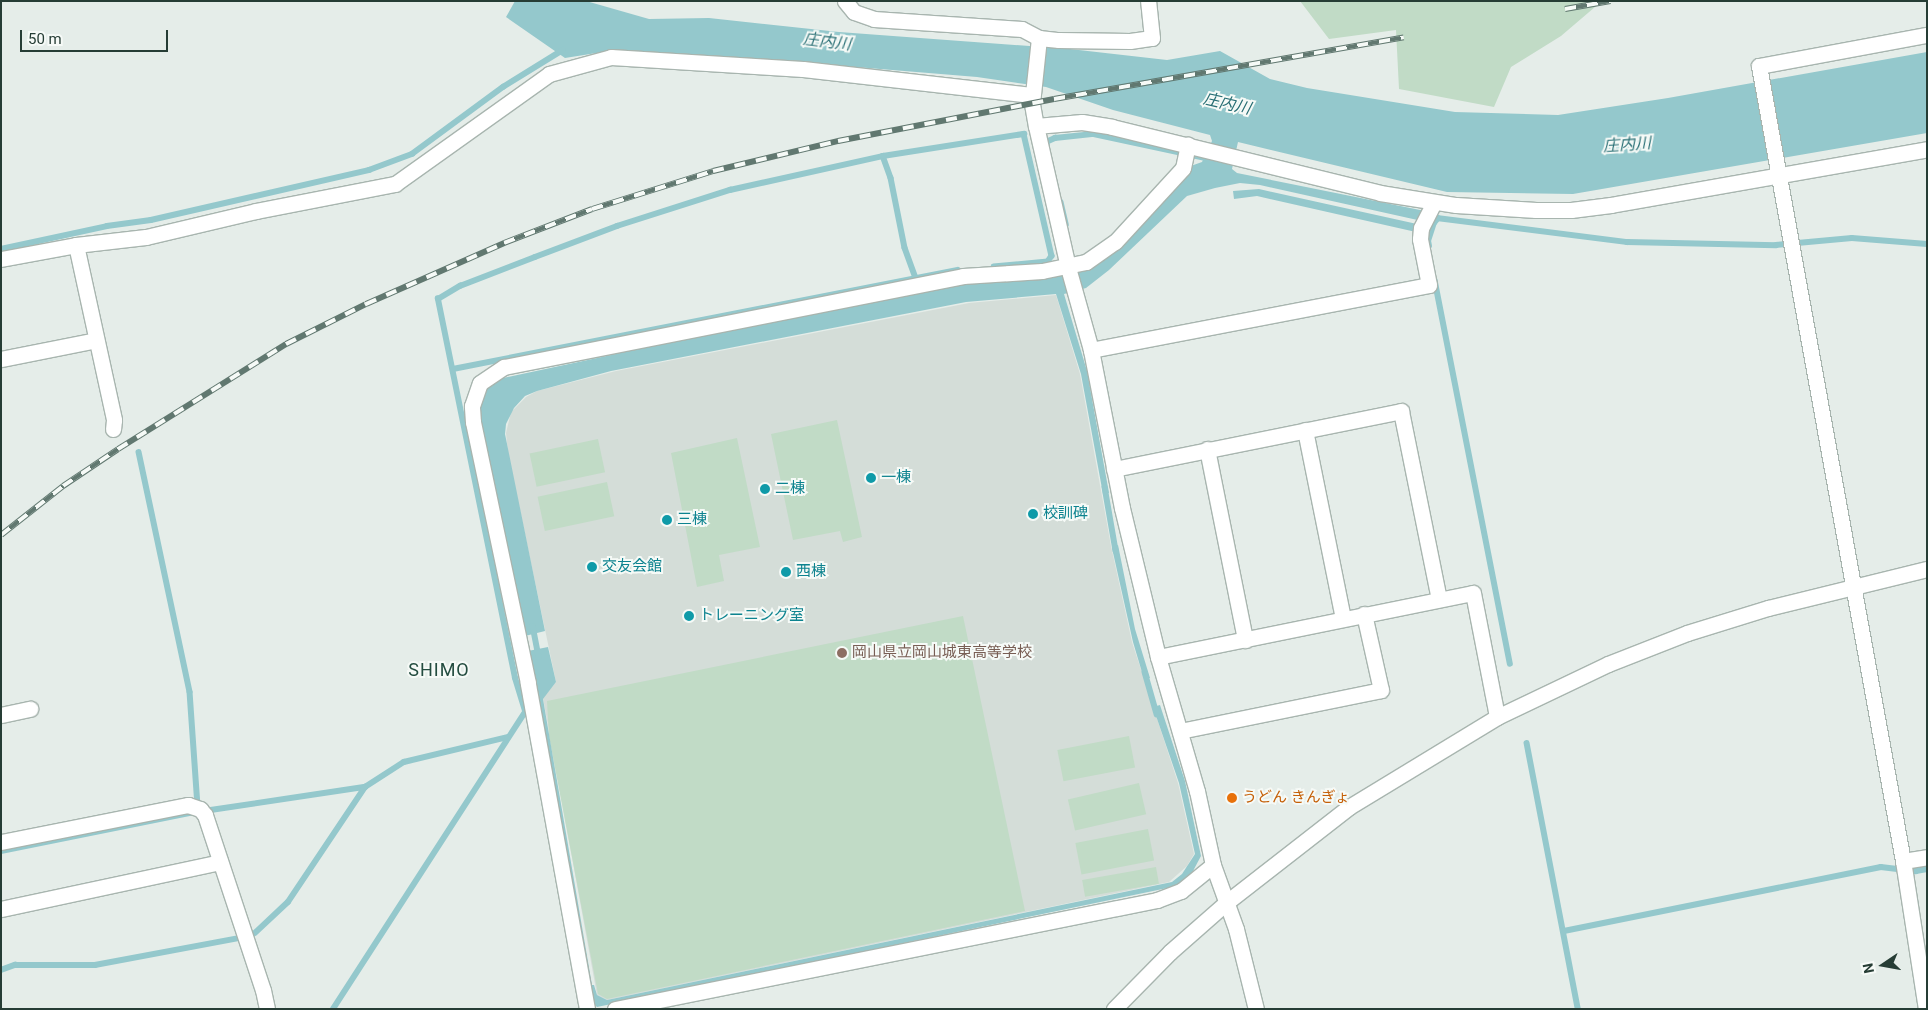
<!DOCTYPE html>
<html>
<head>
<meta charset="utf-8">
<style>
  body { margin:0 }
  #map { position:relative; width:1928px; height:1010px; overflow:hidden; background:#e5ede9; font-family:Roboto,"Noto Sans JP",sans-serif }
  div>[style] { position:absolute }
  .built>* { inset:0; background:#d4ddd8 }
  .green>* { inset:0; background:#c1dbc6; transform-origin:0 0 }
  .water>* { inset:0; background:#94c8cc }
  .stream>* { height:5.5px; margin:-2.75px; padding:0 2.75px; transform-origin:2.75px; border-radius:2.75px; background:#94c8cc }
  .roads { filter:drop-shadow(1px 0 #a8b5af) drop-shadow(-1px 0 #a8b5af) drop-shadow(0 1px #a8b5af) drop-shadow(0 -1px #a8b5af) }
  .street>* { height:15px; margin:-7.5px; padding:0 7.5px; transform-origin:7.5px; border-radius:7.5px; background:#fff }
  .secondary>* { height:15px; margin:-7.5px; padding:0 7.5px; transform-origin:7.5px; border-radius:7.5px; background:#fff }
  .rail>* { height:5.5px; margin-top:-2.75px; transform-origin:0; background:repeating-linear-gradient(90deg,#f6faf7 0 11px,#617870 0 22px); box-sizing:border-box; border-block:1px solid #617870 }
  .dots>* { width:14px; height:14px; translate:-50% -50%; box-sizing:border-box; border:2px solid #f6faf7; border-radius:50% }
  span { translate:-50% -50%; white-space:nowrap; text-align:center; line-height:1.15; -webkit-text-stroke:4px #f6faf7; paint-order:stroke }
  .culture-label { font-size:15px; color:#0d838f }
  .left { translate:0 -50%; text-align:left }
  .education-label { font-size:15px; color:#785e54 }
  .food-label { font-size:15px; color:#c56008 }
  .water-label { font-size:16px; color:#266d73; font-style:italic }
  .quarter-label { font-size:18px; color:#244d40; letter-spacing:1px }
  .frame { position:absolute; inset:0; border:2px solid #263d35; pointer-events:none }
  .north { position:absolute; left:1858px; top:940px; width:50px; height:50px; -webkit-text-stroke:4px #f6faf7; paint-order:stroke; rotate:258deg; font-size:14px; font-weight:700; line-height:20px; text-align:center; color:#263d35 }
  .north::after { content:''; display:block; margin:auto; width:18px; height:22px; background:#263d35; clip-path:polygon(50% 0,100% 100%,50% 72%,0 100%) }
  .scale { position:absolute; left:20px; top:30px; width:148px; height:22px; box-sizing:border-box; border:2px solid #263d35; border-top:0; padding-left:6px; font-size:15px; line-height:18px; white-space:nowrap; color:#263d35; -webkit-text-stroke:4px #f6faf7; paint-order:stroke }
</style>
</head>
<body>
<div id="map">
  <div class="built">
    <i style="clip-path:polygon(1056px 295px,1080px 374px,1111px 546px,1132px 642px,1178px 783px,1194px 854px,1187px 866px,1169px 882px,607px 1000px,597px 995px,543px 698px,556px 682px,508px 453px,506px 433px,511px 412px,526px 397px,537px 391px,616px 371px,969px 303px)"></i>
  </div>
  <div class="green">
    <i style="clip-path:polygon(1300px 1px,1602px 1px,1561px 36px,1511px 67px,1494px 107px,1399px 89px,1396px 30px,1329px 39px)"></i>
    <i style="clip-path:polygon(837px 420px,862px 537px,843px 542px,840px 531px,793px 540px,771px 434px)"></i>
    <i style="clip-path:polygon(737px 438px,760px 547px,719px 555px,724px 581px,697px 587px,671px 453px)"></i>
    <i style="left:598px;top:439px;width:34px;height:70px;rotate:78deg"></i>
    <i style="left:607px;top:482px;width:35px;height:71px;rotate:78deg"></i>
    <i style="clip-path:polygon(963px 616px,1025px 911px,607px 999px,598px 994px,549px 736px,547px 701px)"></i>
    <i style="left:1129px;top:736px;width:32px;height:73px;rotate:79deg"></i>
    <i style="left:1139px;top:783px;width:32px;height:73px;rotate:77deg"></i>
    <i style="left:1148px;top:829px;width:32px;height:74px;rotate:79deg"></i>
    <i style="left:1156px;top:867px;width:17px;height:75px;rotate:80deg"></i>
  </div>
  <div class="water">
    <i style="clip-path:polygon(515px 1px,586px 1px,649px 19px,709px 18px,839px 32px,1070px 49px,1167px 60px,1220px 51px,1270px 79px,1307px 88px,1455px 112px,1558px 115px,1668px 98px,1927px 52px,1927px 133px,1573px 194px,1447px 192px,1238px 142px,1232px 169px,1237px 173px,1425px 211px,1422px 221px,1260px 185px,1240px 183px,1215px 188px,1187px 196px,1109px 270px,1086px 288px,1064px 294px,1087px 371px,1109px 493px,1103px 494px,1081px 374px,1056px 294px,966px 302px,611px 371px,537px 391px,525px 396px,514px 408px,506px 424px,505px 434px,545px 631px,525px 636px,477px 408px,481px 393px,494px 380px,733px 329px,959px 285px,1058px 276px,1081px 270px,1188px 167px,1202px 162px,1212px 141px,1210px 135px,1113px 110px,1046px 87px,977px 77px,747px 58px,609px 51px,565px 58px,506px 17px)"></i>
    <i style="clip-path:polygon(1259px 189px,1417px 224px,1416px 232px,1257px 196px,1234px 199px,1233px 191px)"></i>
    <i style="clip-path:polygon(1118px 545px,1135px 629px,1150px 678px,1144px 679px,1133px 642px,1112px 548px)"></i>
    <i style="clip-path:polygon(548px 647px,556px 682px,543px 699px,592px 985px,594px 985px,597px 995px,607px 1000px,1172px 882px,1182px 874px,1195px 854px,1179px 783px,1153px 707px,1160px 705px,1185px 781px,1201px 856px,1193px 871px,1177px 886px,597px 1007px,592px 1002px,528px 716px,521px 692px,534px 679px,528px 651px)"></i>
  </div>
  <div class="stream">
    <i style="left:1047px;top:147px;width:5px;rotate:-101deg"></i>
    <i style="left:1046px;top:142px;width:10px;rotate:-24deg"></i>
    <i style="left:1055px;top:138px;width:39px;rotate:-6deg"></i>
    <i style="left:1094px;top:134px;width:120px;rotate:12.1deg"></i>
    <i style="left:883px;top:156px;width:23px;rotate:70deg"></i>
    <i style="left:891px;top:178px;width:71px;rotate:78.7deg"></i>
    <i style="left:905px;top:248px;width:30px;rotate:70deg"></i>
    <i style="left:1061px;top:202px;width:23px;rotate:77deg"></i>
    <i style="left:1429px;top:217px;width:200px;rotate:7.2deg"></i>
    <i style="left:1627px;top:242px;width:149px;rotate:1.2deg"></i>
    <i style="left:1776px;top:245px;width:76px;rotate:-5.3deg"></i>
    <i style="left:1852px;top:238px;width:75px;rotate:4.6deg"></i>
    <i style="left:1429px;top:246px;width:5px;rotate:-101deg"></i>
    <i style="left:1428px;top:241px;width:19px;rotate:-72deg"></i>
    <i style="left:1434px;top:223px;width:6px;rotate:-51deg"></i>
    <i style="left:1px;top:249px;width:108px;rotate:-12.2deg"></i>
    <i style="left:107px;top:226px;width:44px;rotate:-7.8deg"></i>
    <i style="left:151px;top:220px;width:224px;rotate:-12.9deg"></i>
    <i style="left:369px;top:170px;width:46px;rotate:-20.4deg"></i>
    <i style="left:412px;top:154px;width:113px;rotate:-36.4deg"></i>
    <i style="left:503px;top:87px;width:70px;rotate:-31.7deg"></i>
    <i style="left:1435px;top:280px;width:391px;rotate:78.9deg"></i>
    <i style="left:453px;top:369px;width:514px;rotate:-11.11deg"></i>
    <i style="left:139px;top:452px;width:245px;rotate:78deg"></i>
    <i style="left:190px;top:692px;width:115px;rotate:86deg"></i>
    <i style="left:1105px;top:487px;width:65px;rotate:80.2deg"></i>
    <i style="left:533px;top:626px;width:32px;rotate:79deg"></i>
    <i style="left:1145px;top:672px;width:44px;rotate:74.1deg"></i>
    <i style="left:525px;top:711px;width:34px;rotate:-107deg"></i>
    <i style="left:515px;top:678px;width:387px;rotate:-101.5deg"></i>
    <i style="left:438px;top:299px;width:26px;rotate:-31deg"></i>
    <i style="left:460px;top:286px;width:80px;rotate:-21.1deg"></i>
    <i style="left:535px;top:257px;width:88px;rotate:-20.7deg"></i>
    <i style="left:617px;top:226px;width:119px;rotate:-17.7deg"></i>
    <i style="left:730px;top:190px;width:157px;rotate:-12.5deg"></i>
    <i style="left:883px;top:156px;width:143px;rotate:-8.9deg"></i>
    <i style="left:1024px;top:134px;width:125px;rotate:77.1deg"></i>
    <i style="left:1052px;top:256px;width:7px;rotate:124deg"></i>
    <i style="left:1048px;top:262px;width:54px;rotate:174.7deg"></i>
    <i style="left:1527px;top:743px;width:271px;rotate:79.1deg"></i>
    <i style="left:204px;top:811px;width:163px;rotate:-8.5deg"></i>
    <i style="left:365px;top:787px;width:46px;rotate:-32.7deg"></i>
    <i style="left:404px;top:762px;width:107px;rotate:-13.5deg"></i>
    <i style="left:1px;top:851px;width:198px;rotate:-11.4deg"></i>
    <i style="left:1564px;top:931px;width:323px;rotate:-11.4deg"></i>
    <i style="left:1881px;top:867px;width:35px;rotate:7deg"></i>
    <i style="left:1916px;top:871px;width:11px;rotate:-10deg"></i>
    <i style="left:255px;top:933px;width:45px;rotate:-43.2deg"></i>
    <i style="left:288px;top:902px;width:138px;rotate:-56.2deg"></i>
    <i style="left:1px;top:970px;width:15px;rotate:-20deg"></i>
    <i style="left:15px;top:965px;width:80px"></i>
    <i style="left:95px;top:965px;width:147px;rotate:-10.6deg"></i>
    <i style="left:333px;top:1009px;width:361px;rotate:-57.1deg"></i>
  </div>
  <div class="roads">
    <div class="street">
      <i style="left:845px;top:1px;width:14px;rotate:51deg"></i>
      <i style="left:854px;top:12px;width:21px;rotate:19deg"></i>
      <i style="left:874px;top:19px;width:148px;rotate:3.9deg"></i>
      <i style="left:1022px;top:29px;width:19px;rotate:28deg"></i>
      <i style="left:1039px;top:38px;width:66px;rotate:96.1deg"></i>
      <i style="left:1032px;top:104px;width:22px;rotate:80deg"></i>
      <i style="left:1036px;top:126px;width:149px;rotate:77.2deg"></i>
      <i style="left:1069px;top:271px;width:82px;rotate:74.4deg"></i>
      <i style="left:1091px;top:350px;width:161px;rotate:78.9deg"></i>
      <i style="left:1122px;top:508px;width:153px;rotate:76.4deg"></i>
      <i style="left:1158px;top:657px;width:140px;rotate:73.8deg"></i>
      <i style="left:1197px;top:791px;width:76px;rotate:77.8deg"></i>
      <i style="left:1213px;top:865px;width:68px;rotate:70.2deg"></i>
      <i style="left:1236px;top:929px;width:82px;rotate:76deg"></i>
      <i style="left:1039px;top:38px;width:20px;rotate:6deg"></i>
      <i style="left:1059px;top:40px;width:71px;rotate:0.8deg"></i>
      <i style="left:1130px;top:41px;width:22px;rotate:-8deg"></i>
      <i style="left:1152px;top:38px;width:37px;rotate:-96deg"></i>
      <i style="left:1036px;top:126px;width:46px;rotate:-5deg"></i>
      <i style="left:1082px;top:122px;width:30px;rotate:9deg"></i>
      <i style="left:1112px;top:127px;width:276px;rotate:13.8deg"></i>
      <i style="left:1380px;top:193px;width:77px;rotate:9deg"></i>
      <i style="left:1456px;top:205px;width:80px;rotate:3.6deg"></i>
      <i style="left:1536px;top:210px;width:35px"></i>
      <i style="left:1571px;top:210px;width:40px;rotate:-7.1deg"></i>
      <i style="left:1611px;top:205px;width:321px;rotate:-10deg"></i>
      <i style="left:76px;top:245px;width:179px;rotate:77.7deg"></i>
      <i style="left:114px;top:420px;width:9px;rotate:96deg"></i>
      <i style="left:1px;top:259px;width:76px;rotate:-10.6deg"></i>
      <i style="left:76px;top:245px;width:70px;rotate:-6.5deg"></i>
      <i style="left:146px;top:237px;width:113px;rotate:-13.3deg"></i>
      <i style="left:256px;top:211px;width:142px;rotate:-11deg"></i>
      <i style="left:395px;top:184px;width:189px;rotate:-35.5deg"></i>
      <i style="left:549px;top:74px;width:64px;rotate:-15.3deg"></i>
      <i style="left:611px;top:57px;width:192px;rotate:3.6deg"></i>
      <i style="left:803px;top:69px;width:230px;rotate:6.5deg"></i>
      <i style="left:1091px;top:350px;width:344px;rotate:-10.9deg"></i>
      <i style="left:1429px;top:285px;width:47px;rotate:-101.1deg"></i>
      <i style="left:1420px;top:239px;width:11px;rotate:-85deg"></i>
      <i style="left:1421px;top:228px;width:29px;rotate:-63deg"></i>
      <i style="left:1px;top:359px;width:97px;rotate:-11.3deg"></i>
      <i style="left:1305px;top:430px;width:192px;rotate:78.6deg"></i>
      <i style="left:1207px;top:449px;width:195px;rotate:78.7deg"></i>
      <i style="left:1114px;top:469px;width:293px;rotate:-11.4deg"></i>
      <i style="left:1401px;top:411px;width:192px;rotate:78.6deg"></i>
      <i style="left:1158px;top:657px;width:321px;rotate:-11.5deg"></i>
      <i style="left:1473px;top:593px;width:126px;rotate:79deg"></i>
      <i style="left:1px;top:715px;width:30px;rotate:-12deg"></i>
      <i style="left:1180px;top:731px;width:205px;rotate:-11.5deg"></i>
      <i style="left:1381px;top:690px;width:78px;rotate:-102.6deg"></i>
      <i style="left:1px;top:842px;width:191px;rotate:-11.2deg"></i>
      <i style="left:188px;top:805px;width:13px;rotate:18deg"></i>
      <i style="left:200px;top:809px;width:8px;rotate:50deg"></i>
      <i style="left:205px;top:815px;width:184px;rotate:71.7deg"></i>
      <i style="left:263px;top:990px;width:19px;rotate:78deg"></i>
      <i style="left:1903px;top:861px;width:24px;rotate:-9deg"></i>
      <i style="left:1px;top:909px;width:224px;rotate:-12.1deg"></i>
      <i style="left:587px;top:1009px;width:331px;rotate:-100.3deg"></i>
      <i style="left:528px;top:683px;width:267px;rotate:-101.9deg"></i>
      <i style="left:473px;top:422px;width:16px;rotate:-94deg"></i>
      <i style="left:472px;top:406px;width:24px;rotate:-71deg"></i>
      <i style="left:480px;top:383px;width:29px;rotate:-34deg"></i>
      <i style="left:504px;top:367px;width:468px;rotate:-11.2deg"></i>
      <i style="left:963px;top:276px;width:79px;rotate:-3.6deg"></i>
      <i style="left:1042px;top:271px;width:45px;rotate:-11.6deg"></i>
      <i style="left:1086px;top:262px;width:35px;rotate:-35deg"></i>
      <i style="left:1115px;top:242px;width:100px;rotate:-47.4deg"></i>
      <i style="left:1183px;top:168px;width:24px;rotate:-78deg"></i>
      <i style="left:615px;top:1009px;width:553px;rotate:-11.37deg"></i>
      <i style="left:1157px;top:900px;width:26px;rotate:-21deg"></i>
      <i style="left:1181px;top:891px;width:41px;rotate:-39.1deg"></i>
      <i style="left:1926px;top:1009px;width:150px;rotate:-98.8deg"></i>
      <i style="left:1903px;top:861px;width:808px;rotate:-100.27deg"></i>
      <i style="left:1759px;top:66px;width:171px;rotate:-10.5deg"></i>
    </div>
    <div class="secondary">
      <i style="left:1114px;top:1009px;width:80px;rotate:-45.5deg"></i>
      <i style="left:1170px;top:952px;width:76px;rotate:-41.3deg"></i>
      <i style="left:1227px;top:902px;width:155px;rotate:-37.9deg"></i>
      <i style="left:1349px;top:807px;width:173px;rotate:-31.3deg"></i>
      <i style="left:1497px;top:717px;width:123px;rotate:-25.5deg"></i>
      <i style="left:1608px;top:664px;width:85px;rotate:-21.4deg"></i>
      <i style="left:1687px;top:633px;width:85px;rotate:-17.2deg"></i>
      <i style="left:1768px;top:608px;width:164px;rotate:-13.8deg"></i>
    </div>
  </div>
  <div class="rail">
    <i style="left:1565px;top:9px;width:46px;rotate:-10.1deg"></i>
    <i style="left:1px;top:535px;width:79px;rotate:-38.3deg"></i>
    <i style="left:63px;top:486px;width:66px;rotate:-33.9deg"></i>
    <i style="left:118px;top:449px;width:198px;rotate:-32deg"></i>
    <i style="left:286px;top:344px;width:89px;rotate:-26.6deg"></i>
    <i style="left:366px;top:304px;width:151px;rotate:-23.8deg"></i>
    <i style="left:504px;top:243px;width:94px;rotate:-21.1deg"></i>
    <i style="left:592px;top:209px;width:127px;rotate:-17.4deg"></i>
    <i style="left:713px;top:171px;width:129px;rotate:-13.5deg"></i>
    <i style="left:838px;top:141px;width:220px;rotate:-11deg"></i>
    <i style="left:1054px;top:99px;width:355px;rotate:-10deg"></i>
  </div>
  <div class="dots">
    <i style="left:871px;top:478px;background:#0f9aa8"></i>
    <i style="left:765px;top:489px;background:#0f9aa8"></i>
    <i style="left:1033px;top:514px;background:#0f9aa8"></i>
    <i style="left:667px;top:520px;background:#0f9aa8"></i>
    <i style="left:592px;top:567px;background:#0f9aa8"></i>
    <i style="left:786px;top:572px;background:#0f9aa8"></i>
    <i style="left:689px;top:616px;background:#0f9aa8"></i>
    <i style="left:842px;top:653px;background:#8d6e63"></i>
    <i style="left:1232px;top:798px;background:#e8710a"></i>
  </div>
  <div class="culture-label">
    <span class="left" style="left:881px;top:478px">一棟</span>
    <span class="left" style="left:775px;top:489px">二棟</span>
    <span class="left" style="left:1043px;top:514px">校訓碑</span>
    <span class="left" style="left:677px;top:520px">三棟</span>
    <span class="left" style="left:602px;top:567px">交友会館</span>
    <span class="left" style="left:796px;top:572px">西棟</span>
    <span class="left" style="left:699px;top:616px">トレーニング室</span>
  </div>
  <div class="education-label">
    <span class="left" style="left:852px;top:653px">岡山県立岡山城東高等学校</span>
  </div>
  <div class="food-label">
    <span class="left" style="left:1242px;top:798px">うどん きんぎょ</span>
  </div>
  <div class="water-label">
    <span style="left:827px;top:42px;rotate:7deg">庄内川</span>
    <span style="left:1227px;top:104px;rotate:13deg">庄内川</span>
    <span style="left:1627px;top:145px;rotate:-4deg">庄内川</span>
  </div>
  <div class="quarter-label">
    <span style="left:439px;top:670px">SHIMO</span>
  </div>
  <div class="frame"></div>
  <div class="north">N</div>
  <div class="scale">50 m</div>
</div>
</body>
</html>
